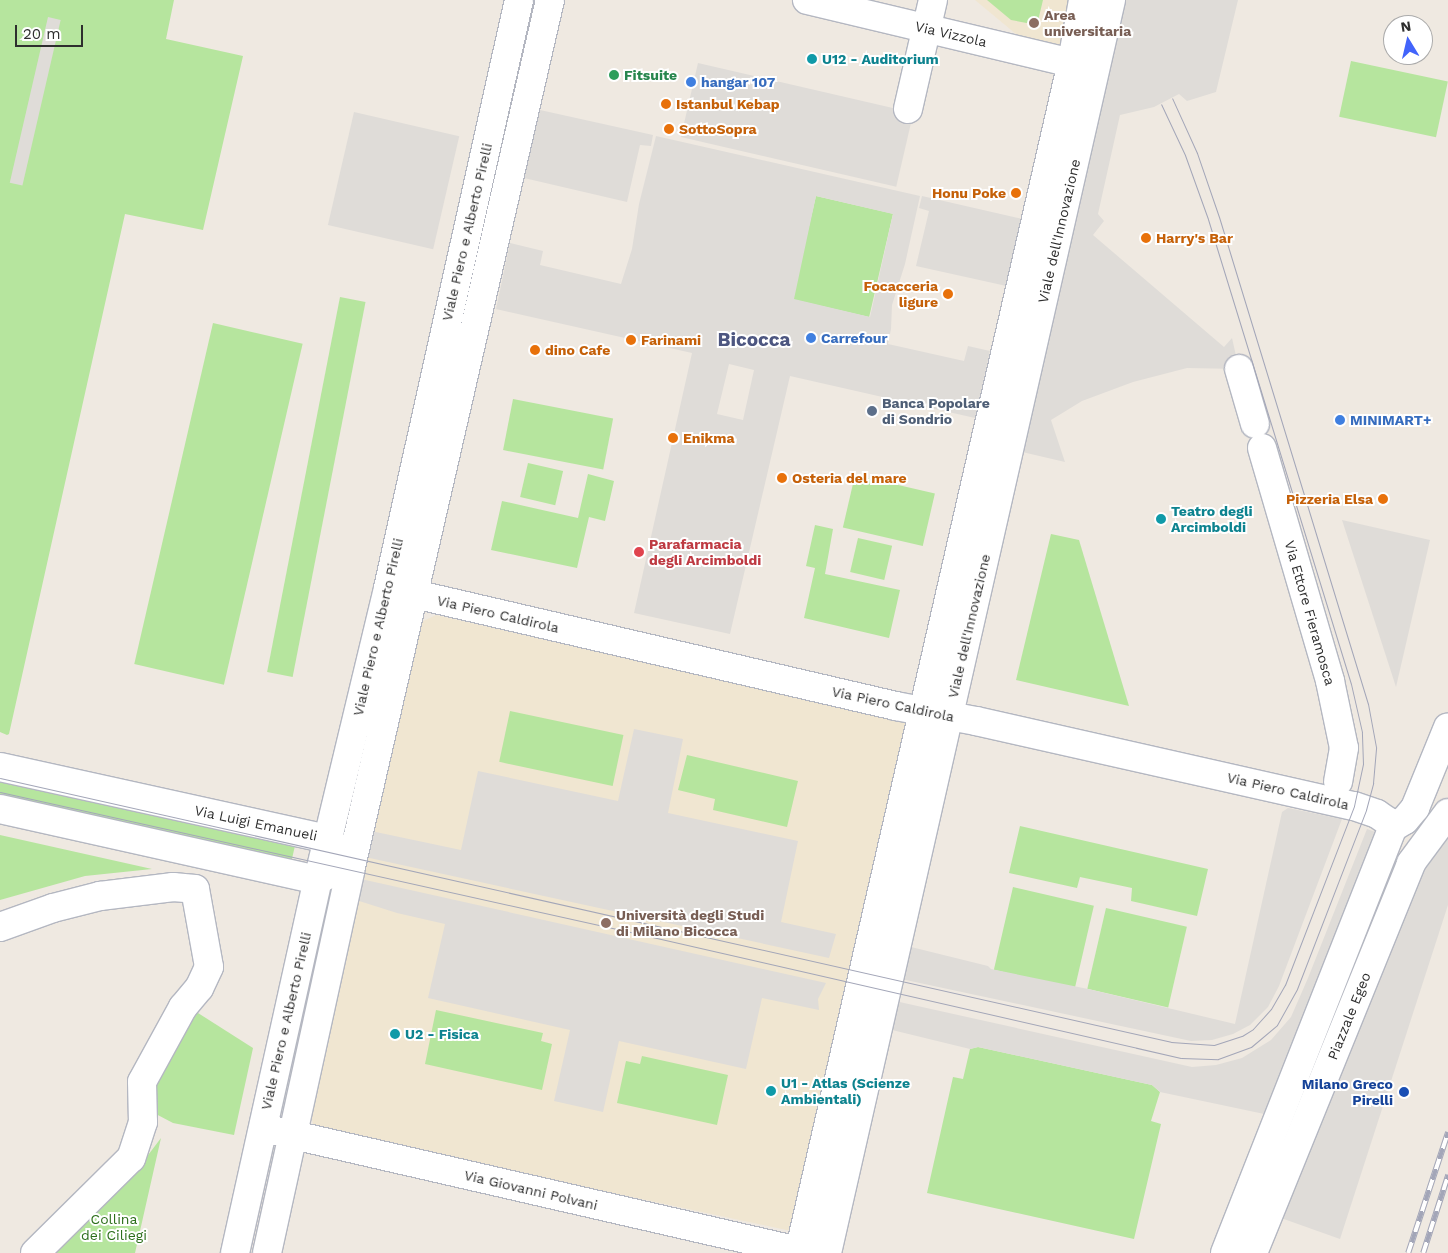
<!DOCTYPE html>
<html>
<head>
<meta charset="utf-8">
<style>
  body { margin:0 }
  #map { position:relative; width:1448px; height:1253px; overflow:hidden; background:#efe9e1; font-family:"Work Sans",sans-serif }
  div>[style] { position:absolute }
  .education>* { inset:0; background:#f0e6d1 }
  .green>* { inset:0; background:#b6e59e; transform-origin:0 0 }
  .plaza>* { inset:0; background:#dfdcd8; transform-origin:0 0 }
  .roads { filter:drop-shadow(1px 0 #b4b7c1) drop-shadow(-1px 0 #b4b7c1) drop-shadow(0 1px #b4b7c1) drop-shadow(0 -1px #b4b7c1) }
  .minor>* { height:28px; margin:-14px; padding:0 14px; transform-origin:14px; border-radius:14px; background:#fff }
  .tram>* { height:1px; margin:-0.5px; padding:0 0.5px; transform-origin:0.5px; border-radius:0.5px; background:#a3a6b8 }
  .rail>* { height:5.5px; margin-top:-2.75px; transform-origin:0; background:repeating-linear-gradient(90deg,#fff 0 11px,#a3a6b8 0 22px); box-sizing:border-box; border-block:1px solid #a3a6b8 }
  .dots>* { width:14px; height:14px; translate:-50% -50%; box-sizing:border-box; border:2px solid #fff; border-radius:50% }
  span { translate:-50% -50%; white-space:nowrap; text-align:center; line-height:1.15; -webkit-text-stroke:4px #fff; paint-order:stroke }
  .education-label { font-size:14px; color:#785e54; font-weight:700 }
  .left { translate:0 -50%; text-align:left }
  .street-label { font-size:14px; color:#2e2e2e }
  .culture-label { font-size:14px; color:#0d838f; font-weight:700 }
  .leisure-label { font-size:14px; color:#27864d; font-weight:700 }
  .shop-label { font-size:14px; color:#366cbe; font-weight:700 }
  .food-label { font-size:14px; color:#c56008; font-weight:700 }
  .right { translate:-100% -50%; text-align:right }
  .service-label { font-size:14px; color:#4e5e75; font-weight:700 }
  .health-label { font-size:14px; color:#be3a42; font-weight:700 }
  .transit-label { font-size:14px; color:#164399; font-weight:700 }
  .park-label { font-size:14px; color:#2c6e1b }
  .district-label { font-size:19px; color:#4d5680; font-weight:700 }
  .north { position:absolute; left:1383px; top:15px; width:50px; height:50px; box-sizing:border-box; background:#fff; border:1px solid #ababab; border-radius:50%; rotate:351deg; font-size:14px; font-weight:700; line-height:20px; text-align:center; color:#2e2e2e }
  .north::after { content:''; display:block; margin:auto; width:18px; height:22px; background:#4264fb; clip-path:polygon(50% 0,100% 100%,50% 72%,0 100%) }
  .scale { position:absolute; left:15px; top:25px; width:68px; height:22px; box-sizing:border-box; border:2px solid #2e2e2e; border-top:0; padding-left:6px; font-size:15px; line-height:18px; white-space:nowrap; color:#2e2e2e; -webkit-text-stroke:4px #fff; paint-order:stroke }
</style>
</head>
<body>
<div id="map">
  <div class="education">
    <i style="clip-path:polygon(975px 0,1071px 0,1060px 46px,1049px 49px,1028px 44px)"></i>
    <i style="clip-path:polygon(436px 615px,907px 723px,791px 1231px,314px 1129px,310px 1109px,419px 623px)"></i>
  </div>
  <div class="green">
    <i style="clip-path:polygon(0 0,174px 0,166px 39px,243px 56px,203px 230px,125px 214px,9px 734px,7px 735px,0 732px)"></i>
    <i style="clip-path:polygon(987px 0,1043px 0,1037px 25px,1011px 20px)"></i>
    <i style="left:1351px;top:61px;width:99px;height:57px;rotate:12deg"></i>
    <i style="left:816px;top:196px;width:79px;height:106px;rotate:13deg"></i>
    <i style="left:340px;top:297px;width:26px;height:382px;rotate:11deg"></i>
    <i style="left:213px;top:323px;width:92px;height:350px;rotate:13deg"></i>
    <i style="left:513px;top:399px;width:102px;height:52px;rotate:11deg"></i>
    <i style="left:528px;top:463px;width:36px;height:35px;rotate:13deg"></i>
    <i style="clip-path:polygon(588px 474px,614px 481px,605px 521px,589px 517px,577px 568px,491px 550px,502px 501px,578px 518px)"></i>
    <i style="left:855px;top:475px;width:82px;height:54px;rotate:13deg"></i>
    <i style="clip-path:polygon(815px 525px,833px 529px,825px 574px,900px 590px,889px 638px,804px 618px,815px 568px,806px 566px)"></i>
    <i style="clip-path:polygon(1051px 534px,1079px 540px,1129px 706px,1016px 680px)"></i>
    <i style="left:858px;top:538px;width:35px;height:35px;rotate:13deg"></i>
    <i style="left:510px;top:711px;width:116px;height:52px;rotate:12deg"></i>
    <i style="clip-path:polygon(687px 755px,798px 781px,787px 827px,713px 810px,715px 799px,678px 790px)"></i>
    <i style="left:0;top:772px;width:304px;height:27px;rotate:13deg"></i>
    <i style="clip-path:polygon(1020px 826px,1208px 869px,1197px 916px,1131px 901px,1132px 888px,1080px 877px,1077px 888px,1009px 873px)"></i>
    <i style="clip-path:polygon(0 835px,152px 869px,85px 876px,0 900px)"></i>
    <i style="left:1013px;top:887px;width:83px;height:85px;rotate:13deg"></i>
    <i style="left:1106px;top:908px;width:83px;height:83px;rotate:13deg"></i>
    <i style="clip-path:polygon(436px 1010px,543px 1033px,541px 1041px,552px 1044px,542px 1090px,425px 1064px)"></i>
    <i style="clip-path:polygon(198px 1013px,253px 1048px,234px 1135px,173px 1123px,154px 1113px,150px 1084px,193px 1014px)"></i>
    <i style="clip-path:polygon(978px 1047px,1152px 1085px,1160px 1092px,1151px 1121px,1161px 1124px,1134px 1239px,927px 1193px,953px 1077px,963px 1079px,970px 1049px)"></i>
    <i style="clip-path:polygon(642px 1056px,728px 1075px,717px 1125px,617px 1103px,626px 1061px,640px 1064px)"></i>
    <i style="clip-path:polygon(161px 1138px,135px 1253px,48px 1253px,136px 1171px)"></i>
  </div>
  <div class="plaza">
    <i style="clip-path:polygon(1123px 0,1238px 0,1216px 92px,1187px 101px,1179px 94px,1154px 107px,1120px 115px,1098px 214px,1104px 221px,1093px 235px,1224px 347px,1232px 338px,1239px 369px,1187px 368px,1133px 382px,1082px 401px,1051px 420px,1065px 462px,1018px 451px)"></i>
    <i style="left:48px;top:17px;width:13px;height:170px;rotate:13deg"></i>
    <i style="left:698px;top:63px;width:221px;height:76px;rotate:13deg"></i>
    <i style="clip-path:polygon(540px 110px,653px 135px,651px 146px,640px 145px,627px 202px,524px 178px)"></i>
    <i style="left:354px;top:112px;width:108px;height:116px;rotate:13deg"></i>
    <i style="clip-path:polygon(evenodd,656px 136px,920px 196px,905px 264px,892px 305px,891px 329px,888px 344px,964px 361px,968px 346px,990px 351px,975px 418px,790px 376px,730px 634px,634px 613px,692px 353px,496px 309px,510px 243px,543px 251px,540px 265px,621px 284px,632px 249px,639px 204px,656px 136px,816px 196px,893px 214px,870px 317px,794px 299px,816px 196px,656px 136px,729px 364px,754px 370px,743px 420px,717px 414px,729px 364px)"></i>
    <i style="clip-path:polygon(922px 196px,1027px 220px,1011px 287px,916px 266px,929px 211px,919px 208px)"></i>
    <i style="clip-path:polygon(1342px 520px,1430px 540px,1396px 687px)"></i>
    <i style="clip-path:polygon(634px 729px,683px 739px,668px 813px,798px 841px,781px 922px,836px 934px,829px 958px,365px 857px,371px 831px,461px 850px,478px 771px,618px 801px)"></i>
    <i style="clip-path:polygon(1288px 808px,1342px 819px,1279px 986px,1268px 1007px,1250px 1025px,1233px 1034px,1212px 1040px,1191px 1041px,901px 979px,907px 946px,988px 966px,991px 969px,1088px 989px,1235px 1024px,1282px 812px)"></i>
    <i style="clip-path:polygon(1448px 827px,1448px 905px,1340px 1239px,1281px 1218px,1423px 858px)"></i>
    <i style="clip-path:polygon(1367px 829px,1378px 833px,1269px 1115px,1160px 1092px,1152px 1085px,978px 1047px,970px 1049px,888px 1029px,895px 1001px,1192px 1067px,1216px 1065px,1242px 1058px,1271px 1040px,1291px 1017px,1308px 978px)"></i>
    <i style="clip-path:polygon(361px 879px,826px 983px,818px 999px,819px 1010px,762px 998px,746px 1069px,619px 1041px,603px 1112px,554px 1101px,570px 1030px,428px 998px,445px 924px,397px 913px,356px 900px)"></i>
  </div>
  <div class="roads">
    <div class="minor">
      <i style="left:807px;top:0;width:290px;rotate:13.4deg"></i>
      <i style="left:908px;top:109px;width:112px;rotate:-77.1deg"></i>
      <i style="left:1239px;top:369px;width:57px;rotate:73.8deg"></i>
      <i style="left:1262px;top:448px;width:243px;rotate:73.7deg"></i>
      <i style="left:1330px;top:681px;width:68px;rotate:78.2deg"></i>
      <i style="left:1344px;top:748px;width:34px;rotate:100deg"></i>
      <i style="left:397px;top:590px;width:512px;rotate:13.09deg"></i>
      <i style="left:896px;top:706px;width:81px;rotate:10.6deg"></i>
      <i style="left:976px;top:721px;width:387px;rotate:12.7deg"></i>
      <i style="left:1354px;top:806px;width:24px;rotate:19deg"></i>
      <i style="left:1377px;top:814px;width:14px;rotate:34deg"></i>
      <i style="left:1389px;top:822px;width:7px;rotate:63deg"></i>
      <i style="left:0;top:767px;width:336px;rotate:12.4deg"></i>
      <i style="left:328px;top:839px;width:17px;rotate:45deg"></i>
      <i style="left:0;top:809px;width:326px;rotate:12.6deg"></i>
      <i style="left:318px;top:880px;width:17px;rotate:-28deg"></i>
      <i style="left:1392px;top:828px;width:15px;rotate:-32deg"></i>
      <i style="left:1405px;top:820px;width:16px;rotate:-50deg"></i>
      <i style="left:1415px;top:808px;width:87px;rotate:-67.8deg"></i>
      <i style="left:0;top:927px;width:56px;rotate:-19.7deg"></i>
      <i style="left:53px;top:908px;width:49px;rotate:-14.3deg"></i>
      <i style="left:100px;top:896px;width:74px;rotate:-7deg"></i>
      <i style="left:173px;top:887px;width:22px;rotate:5deg"></i>
      <i style="left:195px;top:889px;width:79px;rotate:79.8deg"></i>
      <i style="left:209px;top:967px;width:23px;rotate:115deg"></i>
      <i style="left:199px;top:988px;width:25px;rotate:130deg"></i>
      <i style="left:183px;top:1007px;width:85px;rotate:118.7deg"></i>
      <i style="left:142px;top:1082px;width:40px;rotate:88.6deg"></i>
      <i style="left:143px;top:1122px;width:38px;rotate:108deg"></i>
      <i style="left:131px;top:1158px;width:135px;rotate:135.3deg"></i>
      <i style="left:276px;top:1131px;width:545px;rotate:12.94deg"></i>
      <i style="left:235px;top:1253px;width:382px;rotate:-77.5deg"></i>
      <i style="left:318px;top:880px;width:300px;rotate:-76.5deg"></i>
      <i style="left:388px;top:588px;width:602px;rotate:-77.44deg"></i>
      <i style="left:267px;top:1253px;width:391px;rotate:-77.7deg"></i>
      <i style="left:350px;top:871px;width:894px;rotate:-77.07deg"></i>
      <i style="left:799px;top:1253px;width:1222px;rotate:-77.09deg"></i>
      <i style="left:1072px;top:62px;width:63px;rotate:-79.9deg"></i>
      <i style="left:827px;top:1253px;width:1285px;rotate:-77.23deg"></i>
      <i style="left:1225px;top:1253px;width:457px;rotate:-68.5deg"></i>
      <i style="left:1253px;top:1253px;width:421px;rotate:-67.9deg"></i>
      <i style="left:1411px;top:863px;width:62px;rotate:-53.5deg"></i>
    </div>
  </div>
  <div class="tram">
    <i style="left:0;top:778px;width:1200px;rotate:12.7deg"></i>
    <i style="left:1171px;top:1042px;width:43px;rotate:4deg"></i>
    <i style="left:1214px;top:1045px;width:29px;rotate:-18deg"></i>
    <i style="left:1242px;top:1036px;width:13px;rotate:-32deg"></i>
    <i style="left:1253px;top:1029px;width:27px;rotate:-48deg"></i>
    <i style="left:1271px;top:1009px;width:28px;rotate:-60deg"></i>
    <i style="left:1285px;top:985px;width:192px;rotate:-68.9deg"></i>
    <i style="left:1354px;top:806px;width:43px;rotate:-77.9deg"></i>
    <i style="left:1363px;top:764px;width:32px;rotate:-92deg"></i>
    <i style="left:1362px;top:732px;width:49px;rotate:-102.9deg"></i>
    <i style="left:1351px;top:684px;width:486px;rotate:-107.1deg"></i>
    <i style="left:1208px;top:219px;width:68px;rotate:-109.8deg"></i>
    <i style="left:1185px;top:155px;width:56px;rotate:-115.2deg"></i>
    <i style="left:0;top:792px;width:641px;rotate:12.52deg"></i>
    <i style="left:626px;top:931px;width:569px;rotate:12.89deg"></i>
    <i style="left:1181px;top:1058px;width:37px;rotate:2deg"></i>
    <i style="left:1218px;top:1059px;width:35px;rotate:-20deg"></i>
    <i style="left:1251px;top:1047px;width:34px;rotate:-40deg"></i>
    <i style="left:1277px;top:1025px;width:41px;rotate:-60.9deg"></i>
    <i style="left:1297px;top:989px;width:192px;rotate:-68.9deg"></i>
    <i style="left:1366px;top:810px;width:28px;rotate:-75deg"></i>
    <i style="left:1373px;top:783px;width:36px;rotate:-85deg"></i>
    <i style="left:1376px;top:747px;width:44px;rotate:-100.5deg"></i>
    <i style="left:1368px;top:704px;width:509px;rotate:-107.01deg"></i>
    <i style="left:1219px;top:217px;width:68px;rotate:-109deg"></i>
    <i style="left:1197px;top:153px;width:60px;rotate:-114.4deg"></i>
  </div>
  <div class="rail">
    <i style="left:1408px;top:1253px;width:127px;rotate:-71.7deg"></i>
    <i style="left:1423px;top:1253px;width:82px;rotate:-72.2deg"></i>
  </div>
  <div class="dots">
    <i style="left:1034px;top:23px;background:#8d6e63"></i>
    <i style="left:812px;top:59px;background:#0f9aa8"></i>
    <i style="left:614px;top:75px;background:#2e9e5b"></i>
    <i style="left:691px;top:82px;background:#3f7fe0"></i>
    <i style="left:666px;top:104px;background:#e8710a"></i>
    <i style="left:669px;top:129px;background:#e8710a"></i>
    <i style="left:1016px;top:193px;background:#e8710a"></i>
    <i style="left:1146px;top:238px;background:#e8710a"></i>
    <i style="left:948px;top:294px;background:#e8710a"></i>
    <i style="left:811px;top:338px;background:#3f7fe0"></i>
    <i style="left:631px;top:340px;background:#e8710a"></i>
    <i style="left:535px;top:350px;background:#e8710a"></i>
    <i style="left:872px;top:411px;background:#5c6f8a"></i>
    <i style="left:1340px;top:420px;background:#3f7fe0"></i>
    <i style="left:673px;top:438px;background:#e8710a"></i>
    <i style="left:782px;top:478px;background:#e8710a"></i>
    <i style="left:1383px;top:499px;background:#e8710a"></i>
    <i style="left:1161px;top:519px;background:#0f9aa8"></i>
    <i style="left:639px;top:552px;background:#e0444e"></i>
    <i style="left:606px;top:923px;background:#8d6e63"></i>
    <i style="left:395px;top:1034px;background:#0f9aa8"></i>
    <i style="left:771px;top:1091px;background:#0f9aa8"></i>
    <i style="left:1404px;top:1092px;background:#1a4fb4"></i>
  </div>
  <div class="education-label">
    <span class="left" style="left:1044px;top:23px">Area<br>universitaria</span>
    <span class="left" style="left:616px;top:923px">Università degli Studi<br>di Milano Bicocca</span>
  </div>
  <div class="street-label">
    <span style="left:951px;top:34px;rotate:13deg">Via Vizzola</span>
    <span style="left:1059px;top:231px;rotate:-77deg">Viale dell'Innovazione</span>
    <span style="left:467px;top:232px;rotate:-77deg">Viale Piero e Alberto Pirelli</span>
    <span style="left:1310px;top:613px;rotate:74deg">Via Ettore Fieramosca</span>
    <span style="left:498px;top:614px;rotate:13deg">Via Piero Caldirola</span>
    <span style="left:969px;top:626px;rotate:-77deg">Viale dell'Innovazione</span>
    <span style="left:378px;top:627px;rotate:-77deg">Viale Piero e Alberto Pirelli</span>
    <span style="left:893px;top:704px;rotate:12deg">Via Piero Caldirola</span>
    <span style="left:1288px;top:791px;rotate:13deg">Via Piero Caldirola</span>
    <span style="left:256px;top:823px;rotate:12deg">Via Luigi Emanueli</span>
    <span style="left:1349px;top:1016px;rotate:-68deg">Piazzale Egeo</span>
    <span style="left:286px;top:1021px;rotate:-77deg">Viale Piero e Alberto Pirelli</span>
    <span style="left:531px;top:1190px;rotate:13deg">Via Giovanni Polvani</span>
  </div>
  <div class="culture-label">
    <span class="left" style="left:822px;top:59px">U12 - Auditorium</span>
    <span class="left" style="left:1171px;top:519px">Teatro degli<br>Arcimboldi</span>
    <span class="left" style="left:405px;top:1034px">U2 - Fisica</span>
    <span class="left" style="left:781px;top:1091px">U1 - Atlas (Scienze<br>Ambientali)</span>
  </div>
  <div class="leisure-label">
    <span class="left" style="left:624px;top:75px">Fitsuite</span>
  </div>
  <div class="shop-label">
    <span class="left" style="left:701px;top:82px">hangar 107</span>
    <span class="left" style="left:821px;top:338px">Carrefour</span>
    <span class="left" style="left:1350px;top:420px">MINIMART+</span>
  </div>
  <div class="food-label">
    <span class="left" style="left:676px;top:104px">Istanbul Kebap</span>
    <span class="left" style="left:679px;top:129px">SottoSopra</span>
    <span class="right" style="left:1006px;top:193px">Honu Poke</span>
    <span class="left" style="left:1156px;top:238px">Harry's Bar</span>
    <span class="right" style="left:938px;top:294px">Focacceria<br>ligure</span>
    <span class="left" style="left:641px;top:340px">Farinami</span>
    <span class="left" style="left:545px;top:350px">dino Cafe</span>
    <span class="left" style="left:683px;top:438px">Enikma</span>
    <span class="left" style="left:792px;top:478px">Osteria del mare</span>
    <span class="right" style="left:1373px;top:499px">Pizzeria Elsa</span>
  </div>
  <div class="service-label">
    <span class="left" style="left:882px;top:411px">Banca Popolare<br>di Sondrio</span>
  </div>
  <div class="health-label">
    <span class="left" style="left:649px;top:552px">Parafarmacia<br>degli Arcimboldi</span>
  </div>
  <div class="transit-label">
    <span class="right" style="left:1393px;top:1092px">Milano Greco<br>Pirelli</span>
  </div>
  <div class="park-label">
    <span style="left:114px;top:1227px">Collina<br>dei Ciliegi</span>
  </div>
  <div class="district-label">
    <span style="left:754px;top:340px">Bicocca</span>
  </div>
  <div class="north">N</div>
  <div class="scale">20 m</div>
</div>
</body>
</html>
